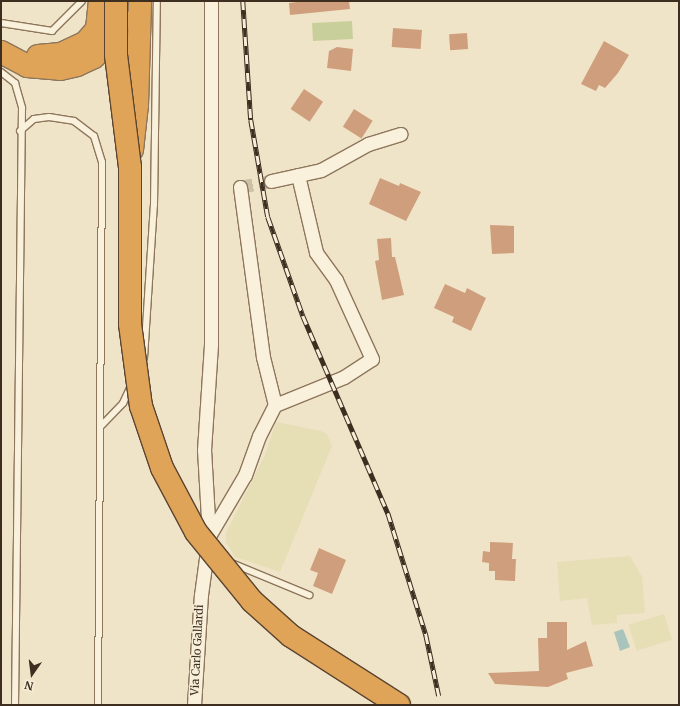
<!DOCTYPE html>
<html>
<head>
<meta charset="utf-8">
<style>
  body { margin:0 }
  #map { position:relative; width:680px; height:706px; overflow:hidden; background:#f0e4c8; font-family:Merriweather,serif }
  div>[style] { position:absolute }
  .farmland>* { inset:0; background:#e6deb5; transform-origin:0 0 }
  .green>* { inset:0; background:#c9cf9b; transform-origin:0 0 }
  .water>* { inset:0; background:#a9c4bc }
  .building>* { inset:0; background:#cf9f7d; transform-origin:0 0 }
  .minor-tunnel>* { height:13px; margin-top:-6.5px; transform-origin:0; background:repeating-linear-gradient(90deg,#ccc0a6 0 13px,transparent 0 19px) }
  .roads { filter:drop-shadow(1px 0 #8d765c) drop-shadow(-1px 0 #8d765c) drop-shadow(0 1px #8d765c) drop-shadow(0 -1px #8d765c) }
  .service>* { height:6px; margin:-3px; padding:0 3px; transform-origin:3px; border-radius:3px; background:#faf1dc }
  .minor>* { height:13px; margin:-6.5px; padding:0 6.5px; transform-origin:6.5px; border-radius:6.5px; background:#faf1dc }
  .motorway>* { height:22px; margin:-11px; padding:0 11px; transform-origin:11px; border-radius:11px; background:#e0a458 }
  .rail>* { height:4.5px; margin-top:-2.25px; transform-origin:0; background:repeating-linear-gradient(90deg,#f7eed8 0 9px,#3d2e20 0 18px); box-sizing:border-box; border-block:1px solid #3d2e20 }
  .bridges { filter:drop-shadow(1px 0 #5b4430) drop-shadow(-1px 0 #5b4430) drop-shadow(0 1px #5b4430) drop-shadow(0 -1px #5b4430) }
  .motorway-bridge>* { height:22px; margin:-11px; padding:0 11px; transform-origin:11px; border-radius:11px; background:#e0a458 }
  span { translate:-50% -50%; white-space:nowrap; text-align:center; line-height:1.15; -webkit-text-stroke:3px #f7eed8; paint-order:stroke }
  .street-label { font-size:11px; color:#3d2e20 }
  .frame { position:absolute; inset:0; border:2px solid #3d2e20; pointer-events:none }
  .north { position:absolute; left:12px; top:654px; width:40px; height:40px; -webkit-text-stroke:3px #f7eed8; paint-order:stroke; rotate:194deg; font-size:11px; font-weight:700; line-height:16px; text-align:center; color:#3d2e20 }
  .north::after { content:''; display:block; margin:auto; width:14px; height:18px; background:#3d2e20; clip-path:polygon(50% 0,100% 100%,50% 72%,0 100%) }
</style>
</head>
<body>
<div id="map">
  <div class="farmland">
    <i style="clip-path:polygon(276px 422px,321px 431px,327px 434px,332px 446px,280px 572px,235px 557px,226px 542px,226px 533px,265px 455px)"></i>
    <i style="clip-path:polygon(630px 556px,642px 577px,645px 613px,617px 615px,617px 623px,592px 625px,587px 598px,560px 601px,557px 562px)"></i>
    <i style="left:664px;top:614px;width:27px;height:37px;rotate:73deg"></i>
  </div>
  <div class="green">
    <i style="left:352px;top:21px;width:18px;height:40px;rotate:87deg"></i>
  </div>
  <div class="water">
    <i style="clip-path:polygon(623px 629px,630px 647px,620px 651px,614px 632px)"></i>
  </div>
  <div class="building">
    <i style="clip-path:polygon(306px 1px,349px 1px,350px 9px,290px 15px,289px 3px)"></i>
    <i style="left:393px;top:28px;width:29px;height:19px;rotate:4deg"></i>
    <i style="left:467px;top:33px;width:16px;height:18px;rotate:86deg"></i>
    <i style="clip-path:polygon(604px 41px,629px 55px,618px 73px,605px 88px,599px 85px,596px 91px,581px 84px)"></i>
    <i style="clip-path:polygon(337px 47px,353px 49px,351px 71px,327px 68px,329px 51px)"></i>
    <i style="left:304px;top:89px;width:23px;height:24px;rotate:34deg"></i>
    <i style="left:354px;top:109px;width:22px;height:21px;rotate:32deg"></i>
    <i style="clip-path:polygon(380px 178px,399px 186px,400px 183px,421px 192px,406px 221px,369px 204px)"></i>
    <i style="clip-path:polygon(490px 225px,514px 226px,514px 253px,492px 254px)"></i>
    <i style="clip-path:polygon(391px 238px,392px 257px,395px 257px,404px 295px,382px 300px,375px 261px,379px 260px,377px 239px)"></i>
    <i style="clip-path:polygon(445px 284px,465px 293px,467px 288px,486px 298px,471px 331px,452px 322px,454px 317px,434px 308px)"></i>
    <i style="clip-path:polygon(490px 542px,513px 543px,512px 559px,516px 559px,515px 581px,495px 580px,495px 571px,489px 571px,489px 563px,482px 562px,483px 551px,490px 552px)"></i>
    <i style="clip-path:polygon(319px 548px,346px 560px,332px 594px,313px 586px,318px 573px,310px 570px)"></i>
    <i style="clip-path:polygon(547px 622px,567px 622px,567px 650px,586px 641px,593px 666px,566px 673px,568px 679px,548px 687px,495px 684px,488px 673px,539px 671px,538px 638px,547px 638px)"></i>
  </div>
  <div class="minor-tunnel">
    <i style="left:240px;top:187px;width:32px;rotate:-11deg"></i>
  </div>
  <div class="roads">
    <div class="service">
      <i style="left:1px;top:23px;width:52px;rotate:8.9deg"></i>
      <i style="left:52px;top:31px;width:42px;rotate:-45deg"></i>
      <i style="left:1px;top:72px;width:18px;rotate:38deg"></i>
      <i style="left:15px;top:83px;width:26px;rotate:74deg"></i>
      <i style="left:22px;top:108px;width:597px;rotate:90.67deg"></i>
      <i style="left:20px;top:131px;width:18px;rotate:-41deg"></i>
      <i style="left:34px;top:119px;width:15px;rotate:-8deg"></i>
      <i style="left:49px;top:117px;width:25px;rotate:9deg"></i>
      <i style="left:74px;top:121px;width:25px;rotate:37deg"></i>
      <i style="left:94px;top:136px;width:27px;rotate:73deg"></i>
      <i style="left:102px;top:162px;width:543px;rotate:90.42deg"></i>
      <i style="left:144px;top:358px;width:153px;rotate:-86.3deg"></i>
      <i style="left:154px;top:205px;width:204px;rotate:-89.2deg"></i>
      <i style="left:101px;top:426px;width:32px;rotate:-46deg"></i>
      <i style="left:123px;top:403px;width:19px;rotate:-65deg"></i>
      <i style="left:229px;top:562px;width:87px;rotate:22.4deg"></i>
    </div>
    <div class="minor">
      <i style="left:271px;top:181px;width:51px;rotate:-12.4deg"></i>
      <i style="left:321px;top:170px;width:54px;rotate:-29deg"></i>
      <i style="left:368px;top:144px;width:34px;rotate:-17deg"></i>
      <i style="left:240px;top:187px;width:172px;rotate:82.3deg"></i>
      <i style="left:263px;top:357px;width:49px;rotate:76deg"></i>
      <i style="left:209px;top:536px;width:71px;rotate:-59.5deg"></i>
      <i style="left:245px;top:475px;width:41px;rotate:-70.3deg"></i>
      <i style="left:259px;top:436px;width:35px;rotate:-63deg"></i>
      <i style="left:275px;top:405px;width:74px;rotate:-22.1deg"></i>
      <i style="left:344px;top:377px;width:33px;rotate:-33deg"></i>
      <i style="left:372px;top:359px;width:87px;rotate:-114.5deg"></i>
      <i style="left:336px;top:280px;width:34px;rotate:-126deg"></i>
      <i style="left:316px;top:252px;width:79px;rotate:-103.2deg"></i>
      <i style="left:194px;top:705px;width:110px;rotate:-86.4deg"></i>
      <i style="left:201px;top:595px;width:60px;rotate:-82.3deg"></i>
      <i style="left:209px;top:536px;width:86px;rotate:-93.3deg"></i>
      <i style="left:204px;top:450px;width:106px;rotate:-86.2deg"></i>
      <i style="left:211px;top:344px;width:343px;rotate:-90deg"></i>
    </div>
    <div class="motorway">
      <i style="left:1px;top:52px;width:30px;rotate:28deg"></i>
      <i style="left:27px;top:66px;width:33px;rotate:5deg"></i>
      <i style="left:60px;top:69px;width:17px;rotate:-13deg"></i>
      <i style="left:77px;top:65px;width:19px;rotate:-25deg"></i>
      <i style="left:94px;top:57px;width:18px;rotate:-45deg"></i>
      <i style="left:107px;top:44px;width:28px;rotate:-60deg"></i>
      <i style="left:38px;top:56px;width:23px;rotate:-5deg"></i>
      <i style="left:61px;top:54px;width:26px;rotate:-25deg"></i>
      <i style="left:85px;top:43px;width:18px;rotate:-49deg"></i>
      <i style="left:97px;top:29px;width:28px;rotate:-84deg"></i>
      <i style="left:132px;top:150px;width:45px;rotate:-83.7deg"></i>
      <i style="left:137px;top:105px;width:104px;rotate:-88.3deg"></i>
    </div>
  </div>
  <div class="rail">
    <i style="left:243px;top:1px;width:119px;rotate:86.2deg"></i>
    <i style="left:251px;top:120px;width:98px;rotate:80.1deg"></i>
    <i style="left:268px;top:217px;width:105px;rotate:70.5deg"></i>
    <i style="left:303px;top:316px;width:215px;rotate:66.7deg"></i>
    <i style="left:388px;top:513px;width:128px;rotate:72.7deg"></i>
    <i style="left:426px;top:635px;width:62px;rotate:78deg"></i>
  </div>
  <div class="bridges">
    <div class="motorway-bridge">
      <i style="left:116px;top:1px;width:54px;rotate:90deg"></i>
      <i style="left:116px;top:55px;width:113px;rotate:82.9deg"></i>
      <i style="left:130px;top:167px;width:157px;rotate:90deg"></i>
      <i style="left:130px;top:324px;width:83px;rotate:82.4deg"></i>
      <i style="left:141px;top:406px;width:65px;rotate:71.3deg"></i>
      <i style="left:162px;top:468px;width:72px;rotate:62deg"></i>
      <i style="left:196px;top:532px;width:89px;rotate:50.9deg"></i>
      <i style="left:252px;top:601px;width:52px;rotate:41.9deg"></i>
      <i style="left:291px;top:636px;width:128px;rotate:32.6deg"></i>
    </div>
  </div>
  <div class="street-label">
    <span style="left:197px;top:650px;rotate:-87deg">Via Carlo Gallardi</span>
  </div>
  <div class="frame"></div>
  <div class="north">N</div>
</div>
</body>
</html>
